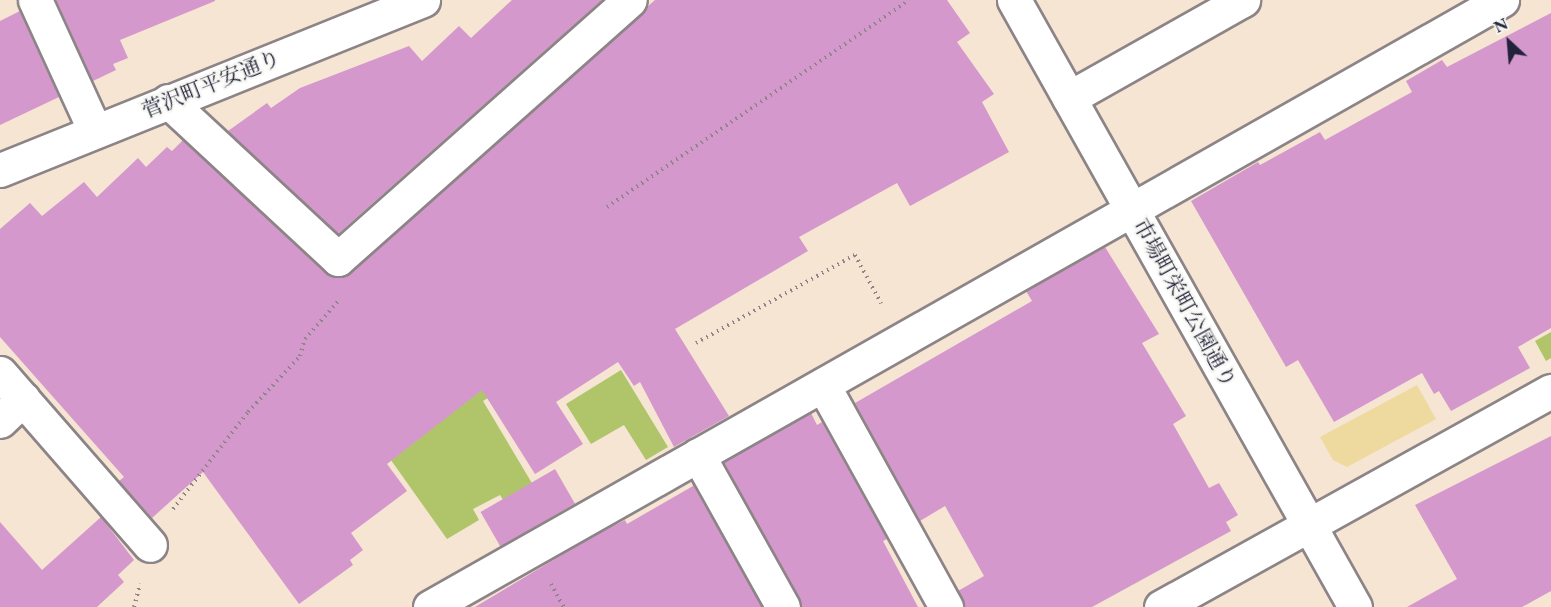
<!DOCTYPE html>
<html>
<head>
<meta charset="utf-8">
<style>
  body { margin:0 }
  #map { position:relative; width:1551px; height:607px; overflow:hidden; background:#f5e5d2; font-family:"EB Garamond","Noto Serif JP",serif }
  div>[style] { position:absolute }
  .green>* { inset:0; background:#b0c56a }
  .sand>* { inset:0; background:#eeda9e }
  .building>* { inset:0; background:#d598cd; transform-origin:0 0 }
  .path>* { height:4px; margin-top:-2px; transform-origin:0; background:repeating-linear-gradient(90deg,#8c8486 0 1.5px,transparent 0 6px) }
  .roads { filter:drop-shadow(2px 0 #8c8486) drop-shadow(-2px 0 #8c8486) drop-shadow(0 2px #8c8486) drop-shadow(0 -2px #8c8486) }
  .minor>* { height:33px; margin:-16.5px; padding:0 16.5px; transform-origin:16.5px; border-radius:16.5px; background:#fff }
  span { translate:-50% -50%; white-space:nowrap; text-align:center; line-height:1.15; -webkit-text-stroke:4.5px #f6f6f2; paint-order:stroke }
  .street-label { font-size:21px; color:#22223b }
  .north { position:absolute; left:1479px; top:12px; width:60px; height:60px; -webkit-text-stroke:4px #f6f6f2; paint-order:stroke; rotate:334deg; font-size:16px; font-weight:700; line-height:24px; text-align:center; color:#22223b }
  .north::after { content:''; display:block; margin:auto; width:21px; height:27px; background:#22223b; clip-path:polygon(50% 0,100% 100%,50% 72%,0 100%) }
</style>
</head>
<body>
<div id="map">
  <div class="green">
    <i style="clip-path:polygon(430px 320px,498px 392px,483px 401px,548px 510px,519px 525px,500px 495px,473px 509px,479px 520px,447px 539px,349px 401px)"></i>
    <i style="clip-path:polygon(1551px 332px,1551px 358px,1546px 361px,1535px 341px)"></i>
    <i style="clip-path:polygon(621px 370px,668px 447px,646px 460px,624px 425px,591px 444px,566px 404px)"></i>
  </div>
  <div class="sand">
    <i style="clip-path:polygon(1417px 385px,1436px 419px,1347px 467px,1333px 460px,1320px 437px)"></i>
  </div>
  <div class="building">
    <i style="clip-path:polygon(56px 0,215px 0,215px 1px,120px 40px,128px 58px,113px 64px,116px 70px,93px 81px)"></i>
    <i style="clip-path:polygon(512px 0,602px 0,338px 234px,228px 131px,267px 103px,271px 108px,300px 88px,409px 46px,422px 61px,459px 26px,471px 38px)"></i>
    <i style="clip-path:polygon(655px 0,947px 0,970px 33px,957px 42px,994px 94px,982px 102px,1009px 152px,910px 206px,897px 183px,799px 237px,808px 251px,675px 329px,729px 416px,674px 447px,640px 382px,634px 386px,618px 362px,556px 402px,583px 444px,535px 474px,482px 390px,387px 464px,407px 491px,351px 533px,363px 550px,350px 560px,353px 565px,299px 604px,203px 472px,152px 518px,119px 481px,124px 477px,0 337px,0 229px,30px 203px,42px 216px,84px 182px,97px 197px,138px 158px,146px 167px,167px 147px,172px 151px,183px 140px,325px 273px,343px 277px)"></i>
    <i style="clip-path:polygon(20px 11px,59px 97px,0 125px,0 21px)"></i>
    <i style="clip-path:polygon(1551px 13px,1551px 328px,1518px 347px,1530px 368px,1451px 411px,1439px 391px,1434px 394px,1422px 373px,1334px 422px,1298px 360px,1286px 367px,1191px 201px,1258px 162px,1260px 165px,1320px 132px,1325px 140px,1412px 92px,1406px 81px,1442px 60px,1447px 67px)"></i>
    <i style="clip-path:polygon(1105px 247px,1159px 334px,1142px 343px,1186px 416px,1173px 424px,1209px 488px,1219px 483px,1238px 515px,1226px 522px,1231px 531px,1092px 607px,965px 607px,958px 591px,984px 576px,945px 506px,920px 521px,855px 403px,1032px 301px,1026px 291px)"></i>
    <i style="clip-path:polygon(811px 413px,817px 425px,822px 422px,887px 539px,883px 541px,918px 607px,802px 607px,724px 462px)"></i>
    <i style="clip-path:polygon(1551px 436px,1551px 591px,1522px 607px,1407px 607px,1457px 579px,1415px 505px)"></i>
    <i style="left:555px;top:469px;width:40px;height:86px;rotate:60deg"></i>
    <i style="clip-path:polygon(691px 481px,762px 607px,475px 607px,593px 536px,625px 520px,627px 524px,693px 486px)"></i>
    <i style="clip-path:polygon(101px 517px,134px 560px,118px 575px,124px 582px,97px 607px,0 607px,0 522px,42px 570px)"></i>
  </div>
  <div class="path">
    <i style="left:607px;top:207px;width:366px;rotate:-34.4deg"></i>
    <i style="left:696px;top:343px;width:182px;rotate:-29deg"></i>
    <i style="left:855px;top:255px;width:55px;rotate:61.6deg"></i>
    <i style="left:173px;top:509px;width:123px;rotate:-52.3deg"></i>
    <i style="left:248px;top:412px;width:76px;rotate:-47.1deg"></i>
    <i style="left:300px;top:356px;width:18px;rotate:-74deg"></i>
    <i style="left:305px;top:339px;width:52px;rotate:-48.9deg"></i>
    <i style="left:551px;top:584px;width:26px;rotate:61deg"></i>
    <i style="left:134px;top:607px;width:24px;rotate:-75deg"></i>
  </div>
  <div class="roads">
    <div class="minor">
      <i style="left:35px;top:0;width:144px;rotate:65.4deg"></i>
      <i style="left:1014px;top:0;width:696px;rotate:60.67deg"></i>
      <i style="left:1069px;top:98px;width:200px;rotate:-29.4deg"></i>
      <i style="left:168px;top:101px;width:232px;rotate:42.9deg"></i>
      <i style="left:338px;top:259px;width:390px;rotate:-41.6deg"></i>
      <i style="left:0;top:170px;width:456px;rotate:-21.9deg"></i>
      <i style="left:0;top:373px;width:228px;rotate:48.9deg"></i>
      <i style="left:823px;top:385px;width:254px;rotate:61deg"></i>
      <i style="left:0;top:421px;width:32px;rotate:-44deg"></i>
      <i style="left:698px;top:455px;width:174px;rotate:60.8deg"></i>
      <i style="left:430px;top:607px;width:1232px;rotate:-29.52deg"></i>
      <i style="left:1161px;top:607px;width:446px;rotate:-29deg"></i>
    </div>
  </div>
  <div class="street-label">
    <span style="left:211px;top:84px;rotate:-22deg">菅沢町平安通り</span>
    <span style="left:1185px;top:303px;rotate:61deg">市場町栄町公園通り</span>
  </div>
  <div class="north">N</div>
</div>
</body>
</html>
